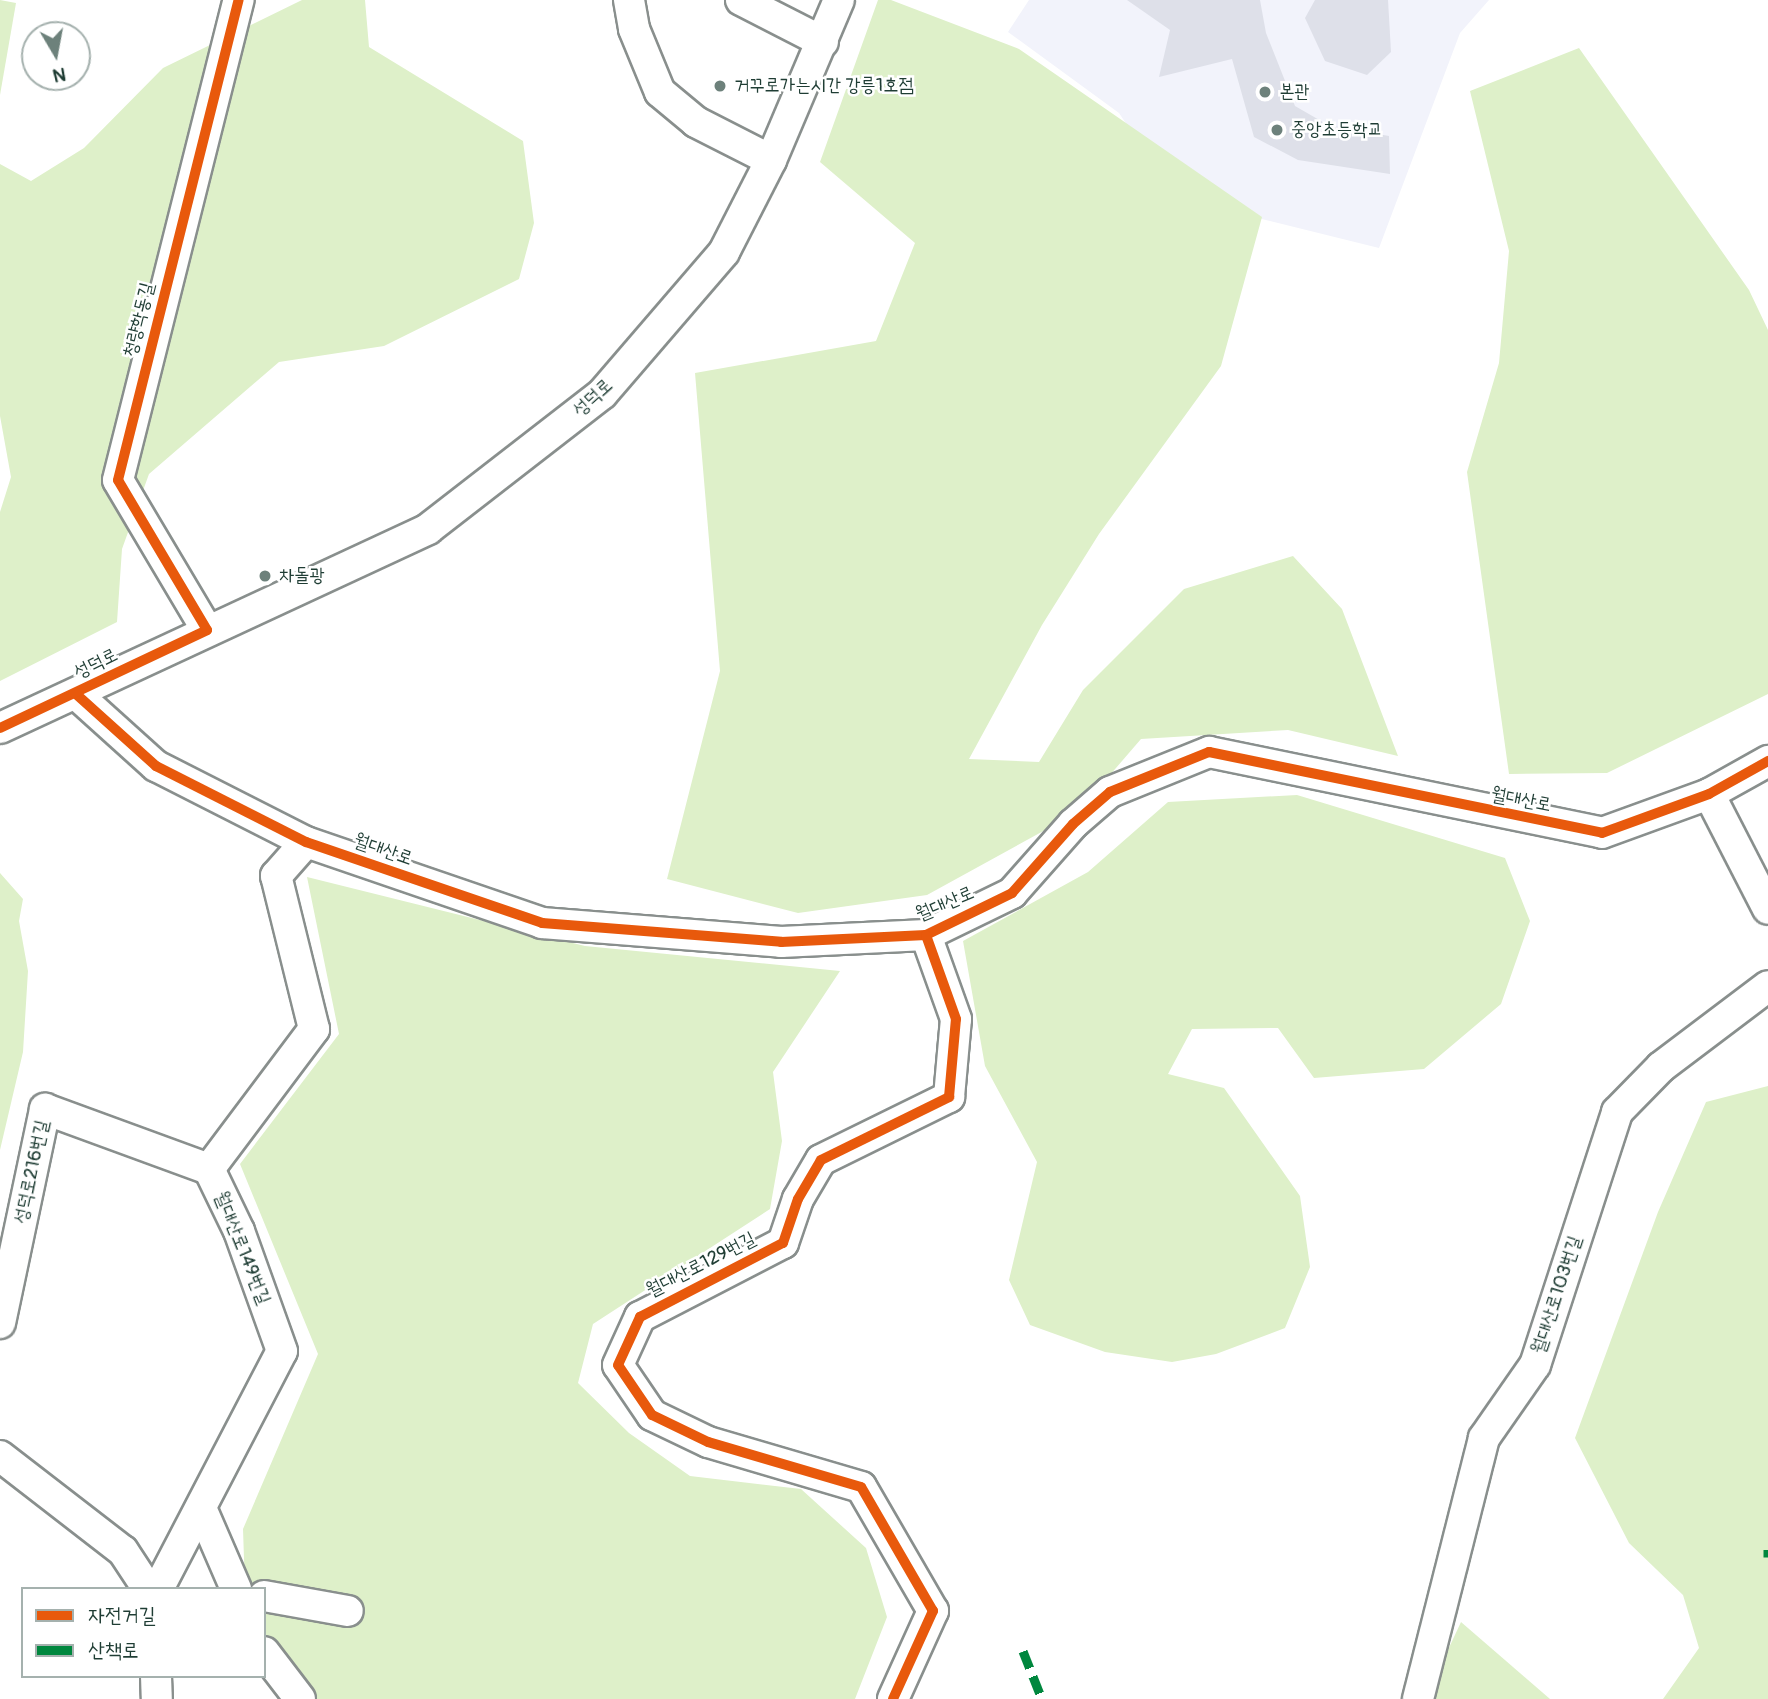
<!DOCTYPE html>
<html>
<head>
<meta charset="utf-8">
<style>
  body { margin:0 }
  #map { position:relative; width:1768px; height:1699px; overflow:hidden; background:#fff; font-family:Pangolin,"Poor Story",sans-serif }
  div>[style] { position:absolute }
  .built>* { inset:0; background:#f2f3fb }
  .green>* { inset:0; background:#def0c9 }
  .building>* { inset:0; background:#dee0e9 }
  .roads { filter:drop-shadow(2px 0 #898f8d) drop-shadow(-2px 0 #898f8d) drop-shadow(0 2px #898f8d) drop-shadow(0 -2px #898f8d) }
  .minor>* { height:30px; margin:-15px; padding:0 15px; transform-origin:15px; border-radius:15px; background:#fff }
  .quiet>* { height:9px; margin-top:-4.5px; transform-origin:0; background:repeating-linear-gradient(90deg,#00873e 0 18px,transparent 0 27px) }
  .cycleway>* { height:10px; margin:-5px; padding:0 5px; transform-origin:5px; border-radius:5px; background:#e8590c }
  .dots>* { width:19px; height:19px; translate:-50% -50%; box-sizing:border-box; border:4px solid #fff; border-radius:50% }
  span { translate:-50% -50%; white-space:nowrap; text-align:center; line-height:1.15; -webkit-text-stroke:5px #fff; paint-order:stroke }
  .poi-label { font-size:19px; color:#1f3d34 }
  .left { translate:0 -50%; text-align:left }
  .street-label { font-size:19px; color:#1f3d34 }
  .legend { position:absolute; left:21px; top:1587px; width:245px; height:91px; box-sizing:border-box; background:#fff; border:2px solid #a5b1ae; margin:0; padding:9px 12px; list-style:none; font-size:21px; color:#1f3d34 }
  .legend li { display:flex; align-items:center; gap:14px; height:35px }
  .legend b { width:35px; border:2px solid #a5b1ae }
  .north { position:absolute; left:21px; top:21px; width:70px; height:70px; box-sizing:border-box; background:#fff; border:2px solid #a5b1ae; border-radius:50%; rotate:170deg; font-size:19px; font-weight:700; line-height:28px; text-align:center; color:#1f3d34 }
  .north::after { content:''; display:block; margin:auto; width:24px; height:32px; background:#6d817b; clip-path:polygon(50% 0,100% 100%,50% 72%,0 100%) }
</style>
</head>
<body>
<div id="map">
  <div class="built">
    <i style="clip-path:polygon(1029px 0,1489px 0,1460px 33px,1379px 248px,1221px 209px,1141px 146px,1119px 113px,1008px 32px)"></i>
  </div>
  <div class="green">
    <i style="clip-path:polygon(0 0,16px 3px,0 95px)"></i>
    <i style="clip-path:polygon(302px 0,365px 0,369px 47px,523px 141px,534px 223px,519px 279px,384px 346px,279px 362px,149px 474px,122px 549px,117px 622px,0 681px,0 512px,11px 477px,0 416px,0 164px,31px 181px,84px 148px,163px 68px)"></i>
    <i style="clip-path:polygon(878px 0,891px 0,1019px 49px,1262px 217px,1221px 366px,1099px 534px,1042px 625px,969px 759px,1039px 762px,1083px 690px,1184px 589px,1293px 556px,1342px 609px,1398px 756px,1288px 730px,1141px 739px,1078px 812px,927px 895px,798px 913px,667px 879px,720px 671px,695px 373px,876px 341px,915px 243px,820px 162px)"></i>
    <i style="clip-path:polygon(1579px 48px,1749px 290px,1768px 330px,1768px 694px,1607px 773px,1509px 774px,1467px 472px,1499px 363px,1509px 251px,1470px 91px)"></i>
    <i style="clip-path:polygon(1297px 795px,1505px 858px,1530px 921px,1501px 1004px,1424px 1069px,1314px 1078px,1278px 1028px,1192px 1029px,1168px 1074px,1224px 1088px,1300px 1196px,1310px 1267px,1285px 1328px,1216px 1354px,1172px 1362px,1105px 1352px,1030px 1325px,1009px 1280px,1037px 1162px,985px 1066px,963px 941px,1088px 872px,1168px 802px)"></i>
    <i style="clip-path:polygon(0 873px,23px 899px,19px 921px,28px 971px,23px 1052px,0 1150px)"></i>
    <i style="clip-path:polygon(307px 877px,585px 946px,840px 971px,773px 1072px,782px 1141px,770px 1209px,593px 1324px,578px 1383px,629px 1433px,690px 1476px,801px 1489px,866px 1548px,887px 1617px,855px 1699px,289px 1699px,264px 1670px,264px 1589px,245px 1589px,243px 1529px,318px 1354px,240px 1164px,339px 1034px)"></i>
    <i style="clip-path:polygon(1768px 1086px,1768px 1699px,1663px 1699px,1699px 1648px,1683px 1595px,1629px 1543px,1575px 1438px,1658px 1212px,1706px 1102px)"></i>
    <i style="clip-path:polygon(1461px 1622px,1550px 1699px,1425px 1699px)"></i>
  </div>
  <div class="building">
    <i style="clip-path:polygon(1127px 0,1260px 0,1266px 33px,1295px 106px,1328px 125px,1389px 136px,1390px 174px,1298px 160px,1254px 137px,1232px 59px,1159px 77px,1170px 30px)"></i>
    <i style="clip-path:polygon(1315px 0,1388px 0,1391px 52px,1367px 75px,1325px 61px,1305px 18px)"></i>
  </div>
  <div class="roads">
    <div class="minor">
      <i style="left:629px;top:0;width:29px;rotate:80deg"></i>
      <i style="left:634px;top:29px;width:68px;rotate:67.6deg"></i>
      <i style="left:660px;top:92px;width:47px;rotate:39.8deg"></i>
      <i style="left:696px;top:122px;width:84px;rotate:26.9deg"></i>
      <i style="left:741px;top:0;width:92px;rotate:27.1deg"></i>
      <i style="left:207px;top:630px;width:174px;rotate:-120.7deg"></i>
      <i style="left:118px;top:480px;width:495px;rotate:-75.9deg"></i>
      <i style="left:76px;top:694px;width:108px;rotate:42deg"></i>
      <i style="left:156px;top:766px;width:168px;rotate:26.9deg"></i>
      <i style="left:306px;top:842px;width:250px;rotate:18.9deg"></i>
      <i style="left:542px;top:923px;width:240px;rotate:4.5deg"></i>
      <i style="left:781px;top:942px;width:145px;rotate:-2.8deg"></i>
      <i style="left:926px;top:935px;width:96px;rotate:-26deg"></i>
      <i style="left:1012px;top:893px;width:92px;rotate:-48.5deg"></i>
      <i style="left:1073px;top:824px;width:49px;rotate:-40.9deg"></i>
      <i style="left:1110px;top:792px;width:107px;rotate:-22deg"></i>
      <i style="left:1209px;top:752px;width:401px;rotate:11.6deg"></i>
      <i style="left:1602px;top:833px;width:114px;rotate:-20deg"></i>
      <i style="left:1709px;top:794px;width:68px;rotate:-29.2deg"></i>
      <i style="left:0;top:728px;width:472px;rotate:-24.9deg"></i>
      <i style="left:428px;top:529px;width:220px;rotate:-37.8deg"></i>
      <i style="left:602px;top:394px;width:187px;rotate:-49.3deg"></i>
      <i style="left:724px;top:252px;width:103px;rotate:-62.9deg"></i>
      <i style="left:771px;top:160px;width:174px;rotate:-67deg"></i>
      <i style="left:1709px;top:794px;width:129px;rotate:62.8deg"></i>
      <i style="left:0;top:1323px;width:219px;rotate:-78.1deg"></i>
      <i style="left:45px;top:1109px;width:175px;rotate:20.1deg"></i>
      <i style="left:0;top:1456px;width:155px;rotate:37.7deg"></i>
      <i style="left:123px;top:1551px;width:45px;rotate:56.7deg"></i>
      <i style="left:201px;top:1508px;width:88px;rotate:66.6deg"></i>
      <i style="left:158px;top:1589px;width:268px;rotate:-62.5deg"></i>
      <i style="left:282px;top:1351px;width:127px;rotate:-109.7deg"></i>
      <i style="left:239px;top:1231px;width:69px;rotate:-115.8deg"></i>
      <i style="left:209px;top:1169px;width:175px;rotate:-53.1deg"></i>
      <i style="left:314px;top:1029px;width:158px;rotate:-103.9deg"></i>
      <i style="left:276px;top:876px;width:45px;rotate:-48.6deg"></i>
      <i style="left:264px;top:1596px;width:85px;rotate:10.1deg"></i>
      <i style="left:264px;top:1652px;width:59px;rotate:52.5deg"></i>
      <i style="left:156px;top:1676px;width:23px;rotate:88deg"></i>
      <i style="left:893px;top:1699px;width:97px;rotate:-65.6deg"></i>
      <i style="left:933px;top:1611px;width:143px;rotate:-120.1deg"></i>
      <i style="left:861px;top:1487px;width:159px;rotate:-163.6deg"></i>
      <i style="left:708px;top:1442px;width:62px;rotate:-154.3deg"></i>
      <i style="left:652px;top:1415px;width:60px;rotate:-124.2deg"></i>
      <i style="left:618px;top:1365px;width:53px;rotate:-65.4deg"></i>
      <i style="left:640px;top:1317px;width:161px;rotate:-27.4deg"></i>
      <i style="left:783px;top:1243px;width:46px;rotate:-71.2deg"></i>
      <i style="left:798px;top:1199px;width:45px;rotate:-59.5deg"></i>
      <i style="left:821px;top:1160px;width:143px;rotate:-26.2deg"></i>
      <i style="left:949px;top:1097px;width:78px;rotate:-84.9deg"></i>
      <i style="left:956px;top:1019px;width:89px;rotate:-109.7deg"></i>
      <i style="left:1418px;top:1699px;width:269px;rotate:-75.8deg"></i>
      <i style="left:1484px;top:1438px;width:89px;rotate:-55.1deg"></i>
      <i style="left:1535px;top:1365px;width:266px;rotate:-72deg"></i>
      <i style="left:1617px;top:1112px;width:63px;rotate:-45.6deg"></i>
      <i style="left:1661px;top:1067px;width:134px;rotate:-37.1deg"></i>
    </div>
  </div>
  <div class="quiet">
    <i style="left:1768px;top:1549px;width:8px;rotate:90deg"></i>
    <i style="left:1023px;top:1651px;width:52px;rotate:68.4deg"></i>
  </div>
  <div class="cycleway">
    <i style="left:76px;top:694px;width:108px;rotate:42deg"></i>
    <i style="left:156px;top:766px;width:168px;rotate:26.9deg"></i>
    <i style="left:306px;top:842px;width:250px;rotate:18.9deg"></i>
    <i style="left:542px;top:923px;width:240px;rotate:4.5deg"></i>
    <i style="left:781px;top:942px;width:145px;rotate:-2.8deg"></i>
    <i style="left:926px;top:935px;width:96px;rotate:-26deg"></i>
    <i style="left:1012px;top:893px;width:92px;rotate:-48.5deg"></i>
    <i style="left:1073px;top:824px;width:49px;rotate:-40.9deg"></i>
    <i style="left:1110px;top:792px;width:107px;rotate:-22deg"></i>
    <i style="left:1209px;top:752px;width:401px;rotate:11.6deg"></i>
    <i style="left:1602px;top:833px;width:114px;rotate:-20deg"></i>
    <i style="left:1709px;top:794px;width:68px;rotate:-29.2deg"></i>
    <i style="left:0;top:728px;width:229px;rotate:-25.3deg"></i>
    <i style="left:207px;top:630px;width:174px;rotate:-120.7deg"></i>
    <i style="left:118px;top:480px;width:495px;rotate:-75.9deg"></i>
    <i style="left:893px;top:1699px;width:97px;rotate:-65.6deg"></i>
    <i style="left:933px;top:1611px;width:143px;rotate:-120.1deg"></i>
    <i style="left:861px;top:1487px;width:159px;rotate:-163.6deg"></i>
    <i style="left:708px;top:1442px;width:62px;rotate:-154.3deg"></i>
    <i style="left:652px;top:1415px;width:60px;rotate:-124.2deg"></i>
    <i style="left:618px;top:1365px;width:53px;rotate:-65.4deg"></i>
    <i style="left:640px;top:1317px;width:161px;rotate:-27.4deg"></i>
    <i style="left:783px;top:1243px;width:46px;rotate:-71.2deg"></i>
    <i style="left:798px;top:1199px;width:45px;rotate:-59.5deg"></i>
    <i style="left:821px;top:1160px;width:143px;rotate:-26.2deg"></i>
    <i style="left:949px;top:1097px;width:78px;rotate:-84.9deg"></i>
    <i style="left:956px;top:1019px;width:89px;rotate:-109.7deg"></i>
  </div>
  <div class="dots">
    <i style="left:720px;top:86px;background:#6d817b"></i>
    <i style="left:1265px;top:92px;background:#6d817b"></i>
    <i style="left:1277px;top:130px;background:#6d817b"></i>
    <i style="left:265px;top:576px;background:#6d817b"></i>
  </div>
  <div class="poi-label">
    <span class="left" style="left:734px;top:86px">거꾸로가는시간 강릉1호점</span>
    <span class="left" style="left:1279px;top:92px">본관</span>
    <span class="left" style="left:1291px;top:130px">중앙초등학교</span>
    <span class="left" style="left:279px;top:576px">차돌광</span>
  </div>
  <div class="street-label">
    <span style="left:139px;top:320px;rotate:-76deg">청량학동길</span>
    <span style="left:593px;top:398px;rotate:-42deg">성덕로</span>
    <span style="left:96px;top:664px;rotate:-26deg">성덕로</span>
    <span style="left:1521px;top:800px;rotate:11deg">월대산로</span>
    <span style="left:383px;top:850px;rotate:19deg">월대산로</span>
    <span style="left:945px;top:904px;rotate:-23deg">월대산로</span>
    <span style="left:32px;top:1172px;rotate:-78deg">성덕로216번길</span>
    <span style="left:242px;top:1248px;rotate:68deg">월대산로149번길</span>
    <span style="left:701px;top:1265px;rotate:-27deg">월대산로129번길</span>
    <span style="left:1557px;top:1295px;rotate:-72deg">월대산로103번길</span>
  </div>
  <ul class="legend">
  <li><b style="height:9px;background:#e8590c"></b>자전거길</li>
  <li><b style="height:9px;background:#00873e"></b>산책로</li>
  </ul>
  <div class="north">N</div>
</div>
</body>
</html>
